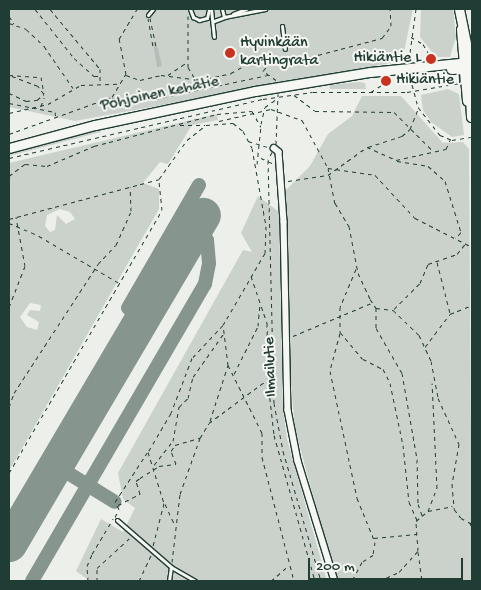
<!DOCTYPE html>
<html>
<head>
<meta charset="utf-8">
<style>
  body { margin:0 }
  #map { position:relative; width:481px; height:590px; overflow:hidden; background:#edefea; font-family:"Gochi Hand",sans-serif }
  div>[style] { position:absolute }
  .green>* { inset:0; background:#cbd2cc }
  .taxiway>* { height:14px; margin:-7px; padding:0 7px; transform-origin:7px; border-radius:7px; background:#86968f }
  .runway>* { height:35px; margin:-17.5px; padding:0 17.5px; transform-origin:17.5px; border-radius:17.5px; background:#86968f }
  .building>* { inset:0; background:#b4bdb8 }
  .path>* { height:1px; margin-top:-0.5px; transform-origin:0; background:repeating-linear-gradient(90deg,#1f3d34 0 4px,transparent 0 8px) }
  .roads { filter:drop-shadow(1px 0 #1f3d34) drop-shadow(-1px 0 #1f3d34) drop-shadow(0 1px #1f3d34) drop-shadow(0 -1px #1f3d34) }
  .service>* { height:3px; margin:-1.5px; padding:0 1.5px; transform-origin:1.5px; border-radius:1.5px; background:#f6f6f2 }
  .minor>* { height:5.5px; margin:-2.75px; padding:0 2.75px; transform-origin:2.75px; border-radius:2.75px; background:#f6f6f2 }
  .secondary>* { height:9px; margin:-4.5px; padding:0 4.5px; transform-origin:4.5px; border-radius:4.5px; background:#f6f6f2 }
  .dots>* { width:14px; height:14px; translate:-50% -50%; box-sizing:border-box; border:2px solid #f6f6f2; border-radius:50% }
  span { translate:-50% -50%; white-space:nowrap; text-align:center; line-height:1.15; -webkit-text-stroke:4px #f6f6f2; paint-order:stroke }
  .poi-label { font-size:16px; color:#1f3d34 }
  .left { translate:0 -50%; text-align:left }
  .right { translate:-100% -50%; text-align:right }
  .street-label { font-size:16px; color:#1f3d34 }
  .frame { position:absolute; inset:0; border:10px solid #1f3d34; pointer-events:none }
  .scale { position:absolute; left:308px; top:558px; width:155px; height:22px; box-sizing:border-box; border:2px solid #1f3d34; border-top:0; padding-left:6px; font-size:15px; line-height:18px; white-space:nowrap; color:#1f3d34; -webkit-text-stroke:4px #f6f6f2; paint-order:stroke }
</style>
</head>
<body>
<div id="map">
  <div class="green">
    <i style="clip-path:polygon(9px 9px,413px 9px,402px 61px,75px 121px,9px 107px)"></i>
    <i style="clip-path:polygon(421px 9px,453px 9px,456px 37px,450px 57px,436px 57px,420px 37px)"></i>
    <i style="clip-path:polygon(359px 82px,365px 83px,366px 89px,330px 89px,329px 85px)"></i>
    <i style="clip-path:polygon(448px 89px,459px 94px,464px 135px,452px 137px,431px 122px,423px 110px,421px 95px)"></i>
    <i style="clip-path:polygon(362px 96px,401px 96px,443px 143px,463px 142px,469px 149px,472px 581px,336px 581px,295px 429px,289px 362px,286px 190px,310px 166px,328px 134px,352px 116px)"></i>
    <i style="clip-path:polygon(evenodd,217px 114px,218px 120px,192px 125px,168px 164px,160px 162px,143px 183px,159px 189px,159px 209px,9px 471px,9px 163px,217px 114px,60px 209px,70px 212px,75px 219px,66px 224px,57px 215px,55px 230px,50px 232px,45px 226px,47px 215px,60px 209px,217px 114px,30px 303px,41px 305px,40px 311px,30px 310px,27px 315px,39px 322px,37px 330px,27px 327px,20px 317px,30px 303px)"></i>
    <i style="clip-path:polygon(98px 128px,101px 132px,9px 156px,9px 153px)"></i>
    <i style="clip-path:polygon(258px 196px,279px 212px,283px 409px,287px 439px,327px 581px,90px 581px,76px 571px,101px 519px,123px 532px,135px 508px,123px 499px,118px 473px,243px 250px,252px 252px,241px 233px)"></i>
  </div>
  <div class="taxiway">
    <i style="left:128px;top:308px;width:142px;rotate:-60deg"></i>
    <i style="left:55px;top:465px;width:70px;rotate:31.7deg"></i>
    <i style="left:32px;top:581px;width:344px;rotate:-59.8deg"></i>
    <i style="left:205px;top:284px;width:21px;rotate:-79deg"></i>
    <i style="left:209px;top:263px;width:23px;rotate:-95deg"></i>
    <i style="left:207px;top:240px;width:17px;rotate:-147deg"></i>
  </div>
  <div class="runway">
    <i style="left:9px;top:544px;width:382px;rotate:-59.5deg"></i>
  </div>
  <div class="building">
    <i style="clip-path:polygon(153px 42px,158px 48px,162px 66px,157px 67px)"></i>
  </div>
  <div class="path">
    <i style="left:35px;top:9px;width:63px;rotate:51.5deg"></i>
    <i style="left:74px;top:58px;width:27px;rotate:42deg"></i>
    <i style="left:94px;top:76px;width:6px"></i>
    <i style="left:50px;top:9px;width:78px;rotate:50.2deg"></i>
    <i style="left:100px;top:69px;width:13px;rotate:90deg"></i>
    <i style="left:9px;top:16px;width:9px;rotate:58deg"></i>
    <i style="left:188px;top:16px;width:51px;rotate:90deg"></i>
    <i style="left:188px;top:67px;width:14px;rotate:60deg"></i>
    <i style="left:148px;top:18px;width:29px;rotate:80deg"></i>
    <i style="left:150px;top:18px;width:29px;rotate:78deg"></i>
    <i style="left:9px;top:23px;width:18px;rotate:19deg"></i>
    <i style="left:26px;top:29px;width:25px;rotate:43deg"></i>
    <i style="left:44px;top:46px;width:51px;rotate:55.4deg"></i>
    <i style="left:411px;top:37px;width:14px;rotate:30deg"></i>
    <i style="left:423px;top:44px;width:16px;rotate:60deg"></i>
    <i style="left:409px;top:60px;width:51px;rotate:-82.2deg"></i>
    <i style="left:9px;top:75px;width:32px;rotate:4deg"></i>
    <i style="left:41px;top:77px;width:17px;rotate:80deg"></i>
    <i style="left:126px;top:75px;width:15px;rotate:20deg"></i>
    <i style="left:140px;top:80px;width:22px;rotate:-13deg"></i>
    <i style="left:161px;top:75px;width:38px;rotate:7deg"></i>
    <i style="left:199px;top:80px;width:33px;rotate:-12deg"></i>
    <i style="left:231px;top:73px;width:25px;rotate:-29deg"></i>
    <i style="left:253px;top:61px;width:18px"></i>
    <i style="left:168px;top:75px;width:23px;rotate:-34deg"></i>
    <i style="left:410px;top:77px;width:31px;rotate:75deg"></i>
    <i style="left:418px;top:107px;width:36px;rotate:52deg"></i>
    <i style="left:440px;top:135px;width:13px;rotate:23deg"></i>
    <i style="left:452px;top:140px;width:20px;rotate:-9deg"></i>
    <i style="left:276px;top:80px;width:16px;rotate:-145deg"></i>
    <i style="left:263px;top:71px;width:13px;rotate:-51deg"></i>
    <i style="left:271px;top:61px;width:24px"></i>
    <i style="left:295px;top:61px;width:90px;rotate:-14.8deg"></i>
    <i style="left:382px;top:38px;width:15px;rotate:-53deg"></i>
    <i style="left:391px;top:26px;width:17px;rotate:-93deg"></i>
    <i style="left:371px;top:92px;width:20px;rotate:-33deg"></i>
    <i style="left:9px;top:93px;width:19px;rotate:25deg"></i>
    <i style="left:26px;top:101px;width:11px;rotate:-5deg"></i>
    <i style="left:37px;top:100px;width:9px;rotate:-41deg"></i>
    <i style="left:44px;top:94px;width:10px;rotate:-127deg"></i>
    <i style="left:38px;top:86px;width:30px;rotate:-159deg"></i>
    <i style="left:294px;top:95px;width:26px;rotate:37deg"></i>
    <i style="left:315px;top:111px;width:79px;rotate:0.7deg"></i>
    <i style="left:394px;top:112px;width:55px;rotate:45deg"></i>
    <i style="left:112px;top:98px;width:43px;rotate:1.3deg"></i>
    <i style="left:155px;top:99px;width:116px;rotate:-12deg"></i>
    <i style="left:9px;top:103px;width:47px;rotate:11.1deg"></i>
    <i style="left:55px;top:112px;width:6px;rotate:81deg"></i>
    <i style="left:41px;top:106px;width:9px;rotate:-69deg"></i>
    <i style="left:9px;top:113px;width:40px;rotate:-13deg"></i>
    <i style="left:48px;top:104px;width:38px;rotate:-30deg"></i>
    <i style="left:81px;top:85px;width:37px;rotate:-2deg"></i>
    <i style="left:219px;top:121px;width:53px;rotate:-13deg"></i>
    <i style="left:271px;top:109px;width:33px;rotate:20deg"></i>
    <i style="left:302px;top:120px;width:55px;rotate:61.6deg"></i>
    <i style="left:328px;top:168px;width:48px;rotate:8.5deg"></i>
    <i style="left:375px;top:175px;width:59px;rotate:47.1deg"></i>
    <i style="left:415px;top:218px;width:64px;rotate:27deg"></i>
    <i style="left:261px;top:124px;width:17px;rotate:-77deg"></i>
    <i style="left:265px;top:107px;width:16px;rotate:-35deg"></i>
    <i style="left:180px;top:125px;width:25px"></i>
    <i style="left:9px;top:134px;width:109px;rotate:-19.8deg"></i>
    <i style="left:112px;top:97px;width:27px;rotate:-59deg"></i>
    <i style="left:126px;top:74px;width:36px;rotate:-101deg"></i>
    <i style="left:119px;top:39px;width:35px;rotate:-59deg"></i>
    <i style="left:248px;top:141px;width:21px;rotate:17deg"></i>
    <i style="left:276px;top:144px;width:50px;rotate:-87.7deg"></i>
    <i style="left:368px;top:147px;width:36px;rotate:-18deg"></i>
    <i style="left:402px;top:136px;width:11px;rotate:-41deg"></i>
    <i style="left:410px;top:129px;width:22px;rotate:-68deg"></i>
    <i style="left:272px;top:152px;width:9px;rotate:117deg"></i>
    <i style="left:268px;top:160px;width:243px;rotate:88.6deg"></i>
    <i style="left:274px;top:403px;width:49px;rotate:79.4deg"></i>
    <i style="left:283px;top:451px;width:135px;rotate:73.7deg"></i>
    <i style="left:9px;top:158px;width:261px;rotate:-13.1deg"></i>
    <i style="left:263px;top:99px;width:50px;rotate:-8deg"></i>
    <i style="left:313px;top:92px;width:94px"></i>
    <i style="left:407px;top:92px;width:54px;rotate:-9.6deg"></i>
    <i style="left:261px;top:158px;width:14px;rotate:25deg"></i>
    <i style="left:397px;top:161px;width:31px;rotate:9deg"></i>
    <i style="left:428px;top:166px;width:23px;rotate:41deg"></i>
    <i style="left:445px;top:181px;width:53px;rotate:72.6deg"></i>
    <i style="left:461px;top:232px;width:8px;rotate:130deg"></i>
    <i style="left:257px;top:164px;width:36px;rotate:-84deg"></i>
    <i style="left:328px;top:168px;width:36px;rotate:79deg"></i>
    <i style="left:335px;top:203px;width:27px;rotate:59deg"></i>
    <i style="left:349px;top:226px;width:48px;rotate:79.2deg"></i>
    <i style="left:358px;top:273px;width:29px;rotate:65deg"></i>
    <i style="left:370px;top:299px;width:11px;rotate:56deg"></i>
    <i style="left:376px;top:308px;width:17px;rotate:7deg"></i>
    <i style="left:393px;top:310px;width:36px;rotate:44deg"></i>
    <i style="left:419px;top:335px;width:29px;rotate:65deg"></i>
    <i style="left:431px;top:361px;width:38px;rotate:79deg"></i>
    <i style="left:438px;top:398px;width:51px;rotate:65.5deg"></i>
    <i style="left:459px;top:444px;width:41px;rotate:99.9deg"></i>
    <i style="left:452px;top:484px;width:25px;rotate:85deg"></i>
    <i style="left:454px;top:509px;width:11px;rotate:52deg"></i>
    <i style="left:461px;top:518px;width:13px;rotate:29deg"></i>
    <i style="left:9px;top:176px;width:20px;rotate:-37deg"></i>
    <i style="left:25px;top:164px;width:22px;rotate:5deg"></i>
    <i style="left:47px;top:166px;width:51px;rotate:-23.1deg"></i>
    <i style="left:94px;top:146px;width:127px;rotate:-14.6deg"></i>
    <i style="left:217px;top:114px;width:35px;rotate:-5deg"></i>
    <i style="left:252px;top:111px;width:18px;rotate:61deg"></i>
    <i style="left:288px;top:181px;width:40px;rotate:-8.5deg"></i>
    <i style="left:328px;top:175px;width:48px;rotate:-35.7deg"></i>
    <i style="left:367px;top:147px;width:32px;rotate:24deg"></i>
    <i style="left:396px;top:160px;width:51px;rotate:-12.4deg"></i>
    <i style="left:446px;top:149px;width:10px;rotate:-66deg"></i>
    <i style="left:9px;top:219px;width:155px;rotate:-14.9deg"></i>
    <i style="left:159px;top:179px;width:48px;rotate:-54.3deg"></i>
    <i style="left:187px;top:140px;width:24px;rotate:-38deg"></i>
    <i style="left:206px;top:125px;width:27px;rotate:-4deg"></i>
    <i style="left:233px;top:123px;width:13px;rotate:39deg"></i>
    <i style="left:243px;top:131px;width:19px;rotate:62deg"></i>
    <i style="left:252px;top:148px;width:79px;rotate:79.8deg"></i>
    <i style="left:266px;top:226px;width:27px;rotate:92deg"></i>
    <i style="left:265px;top:253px;width:83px;rotate:120.3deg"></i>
    <i style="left:223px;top:325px;width:45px;rotate:133.2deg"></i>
    <i style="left:192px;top:358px;width:59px;rotate:110.9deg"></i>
    <i style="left:171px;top:413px;width:45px;rotate:120.5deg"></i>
    <i style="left:148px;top:452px;width:53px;rotate:72.6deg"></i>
    <i style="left:164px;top:503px;width:44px;rotate:104.3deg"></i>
    <i style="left:9px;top:223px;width:33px;rotate:23deg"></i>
    <i style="left:39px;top:236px;width:93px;rotate:30.4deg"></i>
    <i style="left:437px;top:262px;width:53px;rotate:75.7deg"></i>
    <i style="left:356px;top:269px;width:41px;rotate:112.8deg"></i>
    <i style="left:340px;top:307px;width:25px;rotate:90deg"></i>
    <i style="left:340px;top:332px;width:35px;rotate:50deg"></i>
    <i style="left:363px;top:359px;width:22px;rotate:27deg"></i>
    <i style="left:383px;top:369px;width:16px;rotate:63deg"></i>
    <i style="left:390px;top:383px;width:63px;rotate:78.2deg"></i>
    <i style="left:403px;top:445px;width:57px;rotate:84deg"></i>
    <i style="left:409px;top:502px;width:20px;rotate:66deg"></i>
    <i style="left:251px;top:276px;width:50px;rotate:71.2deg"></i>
    <i style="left:267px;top:323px;width:59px;rotate:89deg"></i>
    <i style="left:268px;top:382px;width:53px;rotate:83.5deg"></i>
    <i style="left:274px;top:435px;width:152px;rotate:74.3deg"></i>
    <i style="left:9px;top:307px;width:44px;rotate:-68.7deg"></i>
    <i style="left:25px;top:266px;width:50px;rotate:-100.4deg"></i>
    <i style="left:376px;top:308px;width:20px;rotate:90deg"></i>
    <i style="left:376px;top:328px;width:52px;rotate:60deg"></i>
    <i style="left:402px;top:373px;width:87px;rotate:80.1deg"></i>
    <i style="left:417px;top:459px;width:45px;rotate:88.7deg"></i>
    <i style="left:418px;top:504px;width:12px;rotate:70deg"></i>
    <i style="left:394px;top:309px;width:37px;rotate:-45deg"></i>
    <i style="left:420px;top:283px;width:21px;rotate:-67deg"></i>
    <i style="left:428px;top:264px;width:31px;rotate:-19deg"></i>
    <i style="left:457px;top:254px;width:13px;rotate:-51deg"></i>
    <i style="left:340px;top:333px;width:39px;rotate:105deg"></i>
    <i style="left:330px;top:371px;width:130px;rotate:78deg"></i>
    <i style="left:357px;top:498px;width:48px;rotate:67.8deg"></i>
    <i style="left:375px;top:542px;width:13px;rotate:99deg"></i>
    <i style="left:373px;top:555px;width:13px;rotate:148deg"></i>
    <i style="left:362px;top:562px;width:21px;rotate:118deg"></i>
    <i style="left:293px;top:336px;width:85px;rotate:-22.9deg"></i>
    <i style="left:425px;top:347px;width:41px;rotate:-52.9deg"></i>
    <i style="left:450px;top:314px;width:24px;rotate:-22deg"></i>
    <i style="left:228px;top:365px;width:76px;rotate:63.4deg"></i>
    <i style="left:262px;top:433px;width:24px;rotate:90deg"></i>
    <i style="left:262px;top:457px;width:128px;rotate:75.5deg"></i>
    <i style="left:234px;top:374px;width:54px;rotate:-63.4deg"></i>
    <i style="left:258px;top:326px;width:22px;rotate:-85deg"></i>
    <i style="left:9px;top:407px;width:15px;rotate:-70deg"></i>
    <i style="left:14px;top:393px;width:154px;rotate:-56.9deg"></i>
    <i style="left:98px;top:264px;width:26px;rotate:-47deg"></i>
    <i style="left:116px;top:245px;width:37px;rotate:-66deg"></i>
    <i style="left:131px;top:211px;width:24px;rotate:-92deg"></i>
    <i style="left:210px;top:421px;width:59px;rotate:-72.2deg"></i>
    <i style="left:228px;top:365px;width:39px;rotate:-97deg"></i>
    <i style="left:154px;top:465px;width:31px;rotate:-52deg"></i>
    <i style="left:173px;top:441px;width:35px;rotate:-80deg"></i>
    <i style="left:179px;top:407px;width:13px;rotate:-45deg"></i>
    <i style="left:188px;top:398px;width:22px;rotate:-77deg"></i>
    <i style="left:193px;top:377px;width:54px;rotate:-54.8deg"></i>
    <i style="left:9px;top:473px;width:304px;rotate:-59.8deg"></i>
    <i style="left:162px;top:210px;width:30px;rotate:-96deg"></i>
    <i style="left:165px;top:504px;width:23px;rotate:65deg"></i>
    <i style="left:118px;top:505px;width:25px;rotate:-27deg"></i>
    <i style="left:140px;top:494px;width:14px;rotate:-107deg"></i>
    <i style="left:136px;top:481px;width:5px;rotate:-37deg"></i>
    <i style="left:140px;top:478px;width:22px;rotate:-32deg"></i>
    <i style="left:159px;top:466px;width:17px;rotate:-7deg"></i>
    <i style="left:176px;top:464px;width:14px;rotate:-111deg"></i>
    <i style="left:171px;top:451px;width:7px;rotate:-56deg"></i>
    <i style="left:175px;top:445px;width:26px;rotate:-16deg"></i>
    <i style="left:428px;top:511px;width:25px;rotate:-11deg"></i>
    <i style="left:115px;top:517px;width:9px;rotate:-63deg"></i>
    <i style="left:119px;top:509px;width:8px;rotate:-120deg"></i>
    <i style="left:115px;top:502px;width:59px;rotate:-56.9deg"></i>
    <i style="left:470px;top:522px;width:8px;rotate:76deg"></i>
    <i style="left:374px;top:538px;width:43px;rotate:-5.3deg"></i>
    <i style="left:418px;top:552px;width:29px;rotate:82deg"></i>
    <i style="left:172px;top:562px;width:68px;rotate:-83.3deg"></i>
    <i style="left:180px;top:494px;width:59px;rotate:-70.3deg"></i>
    <i style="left:200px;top:438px;width:17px;rotate:-59deg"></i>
    <i style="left:209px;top:423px;width:72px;rotate:-36.6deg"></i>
    <i style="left:88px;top:581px;width:15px;rotate:-94deg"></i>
    <i style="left:87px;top:566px;width:13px;rotate:-67deg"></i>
    <i style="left:92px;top:554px;width:41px;rotate:-59deg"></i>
    <i style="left:97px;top:581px;width:13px;rotate:-90deg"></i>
    <i style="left:97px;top:568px;width:46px;rotate:-42.4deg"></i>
    <i style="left:139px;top:581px;width:29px;rotate:-65deg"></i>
    <i style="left:271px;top:581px;width:21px;rotate:-41deg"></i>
    <i style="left:379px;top:581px;width:22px;rotate:-24deg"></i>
    <i style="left:399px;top:572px;width:28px;rotate:-48deg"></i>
    <i style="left:418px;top:551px;width:30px;rotate:-94deg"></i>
    <i style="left:416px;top:521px;width:16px;rotate:-40deg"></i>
    <i style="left:428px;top:511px;width:25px;rotate:-69deg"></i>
    <i style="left:437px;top:488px;width:105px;rotate:-92.7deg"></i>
  </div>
  <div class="roads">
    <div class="service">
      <i style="left:190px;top:9px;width:9px;rotate:69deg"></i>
      <i style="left:193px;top:17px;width:7px;rotate:27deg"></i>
      <i style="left:199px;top:20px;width:8px;rotate:-14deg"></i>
      <i style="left:207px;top:18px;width:9px;rotate:-77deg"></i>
      <i style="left:211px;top:9px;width:28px;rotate:84deg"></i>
      <i style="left:222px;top:9px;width:8px;rotate:76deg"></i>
      <i style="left:224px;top:17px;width:42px;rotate:-11deg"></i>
      <i style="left:233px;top:14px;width:14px;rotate:-21deg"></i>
      <i style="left:148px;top:15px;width:8px;rotate:-50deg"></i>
      <i style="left:214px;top:21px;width:12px;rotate:-20deg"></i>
      <i style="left:282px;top:26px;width:23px;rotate:83deg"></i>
      <i style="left:117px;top:520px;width:72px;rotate:41deg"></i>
      <i style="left:171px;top:567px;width:28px;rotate:30deg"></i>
      <i style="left:169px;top:581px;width:14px;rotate:-82deg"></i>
    </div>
    <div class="minor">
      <i style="left:274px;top:148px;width:6px;rotate:39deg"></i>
      <i style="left:279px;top:152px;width:70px;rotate:85.9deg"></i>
      <i style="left:284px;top:222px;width:188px;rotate:88.8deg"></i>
      <i style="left:288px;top:410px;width:52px;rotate:78.9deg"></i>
      <i style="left:298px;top:461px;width:126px;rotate:72.9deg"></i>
    </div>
    <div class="secondary">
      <i style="left:459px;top:9px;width:45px;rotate:78.4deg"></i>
      <i style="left:468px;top:53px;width:64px;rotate:87.3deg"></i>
      <i style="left:461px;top:29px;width:72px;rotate:85.2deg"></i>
      <i style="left:451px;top:69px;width:19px;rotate:-3deg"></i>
      <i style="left:9px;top:148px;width:89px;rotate:-15deg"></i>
      <i style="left:95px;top:125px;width:164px;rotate:-12deg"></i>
      <i style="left:255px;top:91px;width:117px;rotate:-9.4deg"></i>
      <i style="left:370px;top:72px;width:100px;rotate:-5.8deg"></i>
    </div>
  </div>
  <div class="dots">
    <i style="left:230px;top:53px;background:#c8321e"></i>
    <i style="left:431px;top:59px;background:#c8321e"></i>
    <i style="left:386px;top:81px;background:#c8321e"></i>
  </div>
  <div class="poi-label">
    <span class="left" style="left:240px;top:53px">Hyvinkään<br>kartingrata</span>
    <span class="right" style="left:421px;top:59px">Hikiäntie L</span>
    <span class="left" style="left:396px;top:81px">Hikiäntie I</span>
  </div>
  <div class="street-label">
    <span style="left:160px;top:95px;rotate:-12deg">Pohjoinen kehätie</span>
    <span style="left:272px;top:367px;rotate:-92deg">Ilmailutie</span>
  </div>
  <div class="frame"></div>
  <div class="scale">200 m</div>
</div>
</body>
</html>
